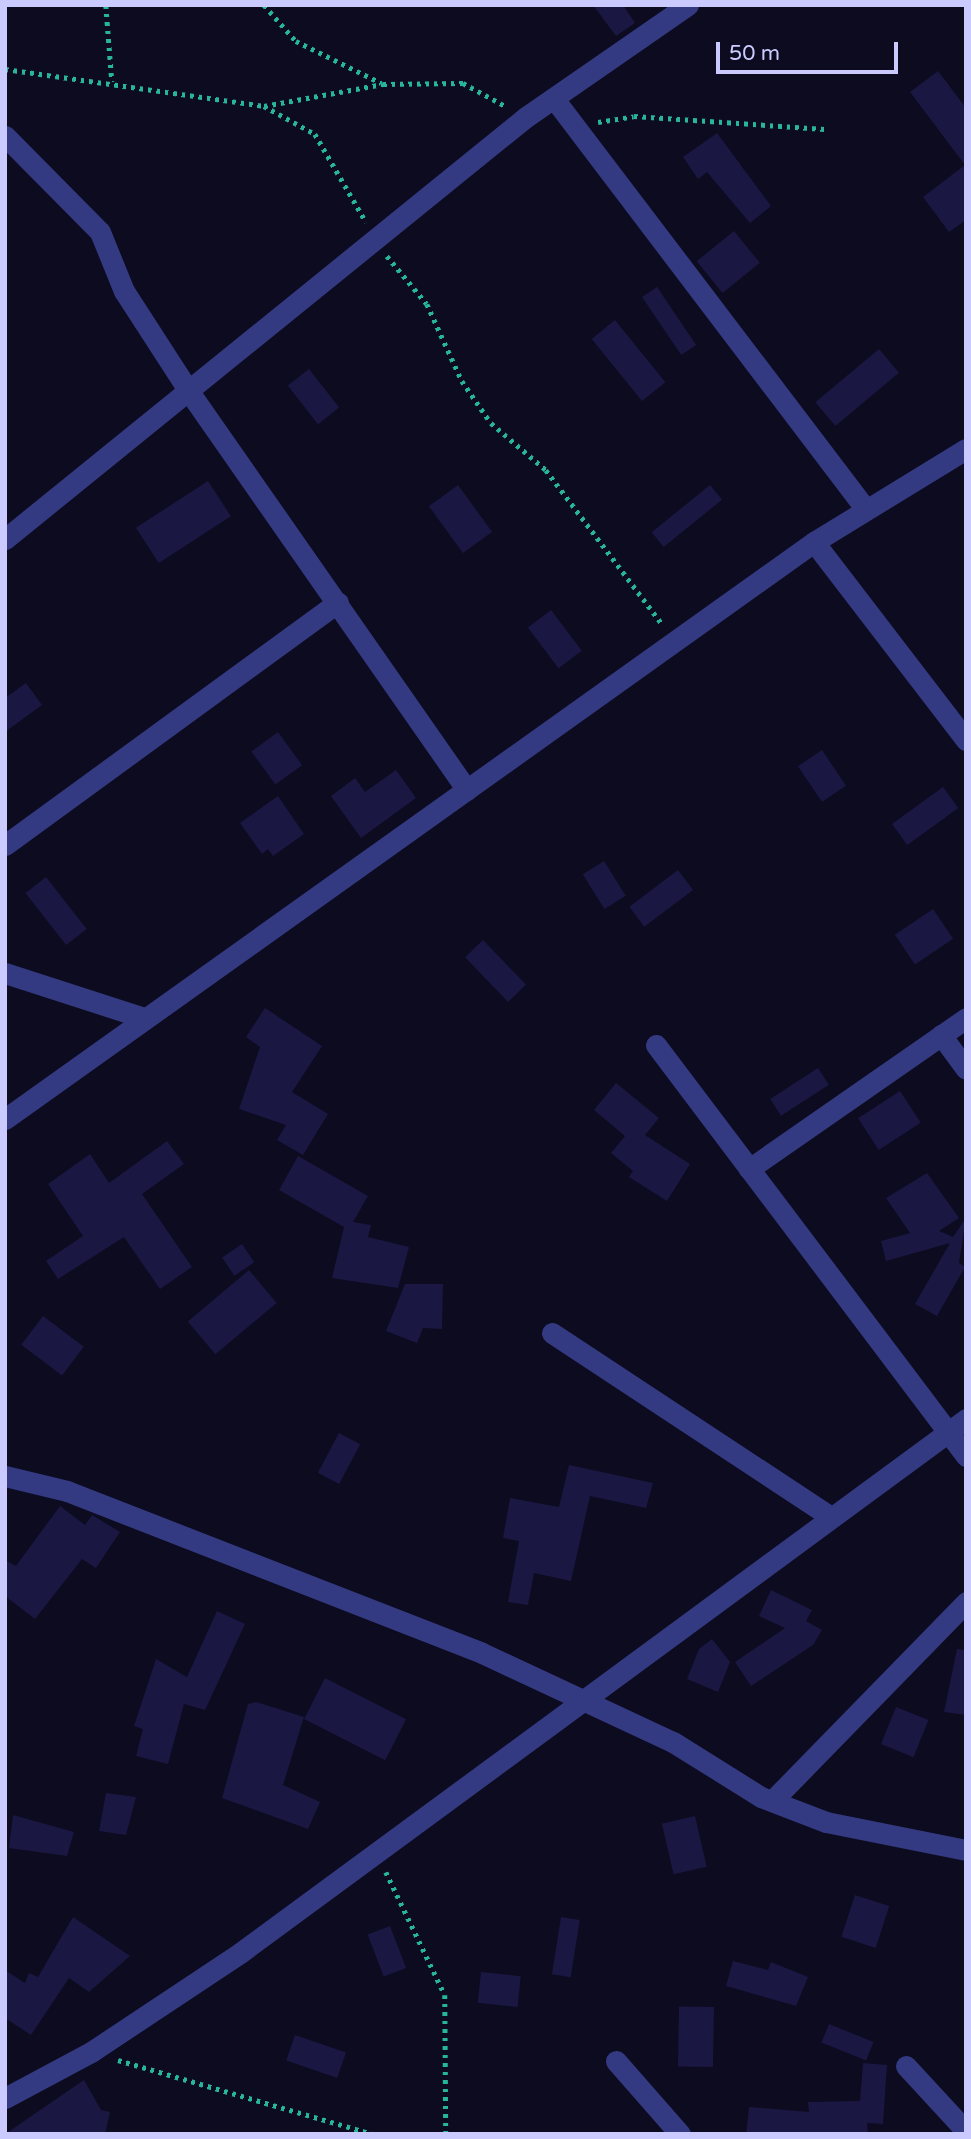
<!DOCTYPE html>
<html>
<head>
<meta charset="utf-8">
<style>
  body { margin:0 }
  #map { position:relative; width:971px; height:2139px; overflow:hidden; background:#0c0b20; font-family:"Varela Round",sans-serif }
  div>[style] { position:absolute }
  .building>* { inset:0; background:#1a1742; transform-origin:0 0 }
  .path>* { height:4.5px; margin-top:-2.25px; transform-origin:0; background:repeating-linear-gradient(90deg,#27b69c 0 3.5px,transparent 0 8.5px) }
  .street>* { height:21px; margin:-10.5px; padding:0 10.5px; transform-origin:10.5px; border-radius:10.5px; background:#343a81 }
  span { translate:-50% -50%; white-space:nowrap; text-align:center; line-height:1.15; -webkit-text-stroke:5px #0c0b20; paint-order:stroke }
  .frame { position:absolute; inset:0; border:7px solid #cacaff; pointer-events:none }
  .scale { position:absolute; left:716px; top:42px; width:182px; height:32px; box-sizing:border-box; border:4px solid #cacaff; border-top:0; padding-left:9px; font-size:21px; line-height:24px; white-space:nowrap; color:#cacaff; -webkit-text-stroke:5px #0c0b20; paint-order:stroke }
</style>
</head>
<body>
<div id="map">
  <div class="building">
    <i style="clip-path:polygon(593px 5px,623px 5px,635px 23px,616px 36px)"></i>
    <i style="clip-path:polygon(938px 71px,966px 108px,966px 220px,949px 232px,923px 197px,965px 165px,910px 92px)"></i>
    <i style="clip-path:polygon(717px 133px,771px 206px,750px 223px,707px 172px,698px 179px,683px 157px)"></i>
    <i style="left:734px;top:231px;width:41px;height:48px;rotate:51deg"></i>
    <i style="left:657px;top:287px;width:70px;height:18px;rotate:56deg"></i>
    <i style="left:615px;top:320px;width:80px;height:30px;rotate:51deg"></i>
    <i style="left:879px;top:349px;width:31px;height:83px;rotate:50deg"></i>
    <i style="left:309px;top:369px;width:49px;height:27px;rotate:52deg"></i>
    <i style="left:208px;top:481px;width:42px;height:86px;rotate:57deg"></i>
    <i style="left:458px;top:485px;width:58px;height:36px;rotate:54deg"></i>
    <i style="left:710px;top:485px;width:19px;height:75px;rotate:51deg"></i>
    <i style="left:551px;top:610px;width:51px;height:29px;rotate:53deg"></i>
    <i style="clip-path:polygon(26px 683px,42px 705px,5px 732px,5px 698px)"></i>
    <i style="left:278px;top:732px;width:41px;height:33px;rotate:54deg"></i>
    <i style="left:822px;top:750px;width:43px;height:29px;rotate:56deg"></i>
    <i style="clip-path:polygon(396px 770px,416px 798px,361px 838px,331px 796px,355px 778px,365px 792px)"></i>
    <i style="left:943px;top:787px;width:26px;height:63px;rotate:54deg"></i>
    <i style="clip-path:polygon(278px 796px,304px 834px,273px 856px,268px 849px,262px 854px,240px 823px)"></i>
    <i style="left:604px;top:861px;width:41px;height:25px;rotate:58deg"></i>
    <i style="left:678px;top:870px;width:25px;height:61px;rotate:53deg"></i>
    <i style="left:46px;top:877px;width:66px;height:26px;rotate:52deg"></i>
    <i style="left:933px;top:909px;width:36px;height:46px;rotate:56deg"></i>
    <i style="left:483px;top:940px;width:62px;height:25px;rotate:46deg"></i>
    <i style="clip-path:polygon(265px 1008px,322px 1046px,292px 1092px,328px 1114px,303px 1155px,277px 1140px,286px 1125px,239px 1109px,260px 1047px,246px 1037px)"></i>
    <i style="left:818px;top:1068px;width:20px;height:57px;rotate:57deg"></i>
    <i style="clip-path:polygon(616px 1083px,659px 1118px,645px 1135px,690px 1164px,667px 1201px,629px 1177px,633px 1171px,611px 1153px,625px 1136px,594px 1110px)"></i>
    <i style="left:900px;top:1091px;width:38px;height:50px;rotate:57deg"></i>
    <i style="clip-path:polygon(167px 1141px,184px 1164px,142px 1194px,192px 1267px,160px 1289px,124px 1237px,58px 1279px,46px 1261px,83px 1236px,48px 1184px,90px 1154px,109px 1183px)"></i>
    <i style="clip-path:polygon(298px 1156px,368px 1196px,353px 1222px,371px 1225px,368px 1237px,409px 1247px,398px 1288px,332px 1278px,344px 1227px,279px 1190px)"></i>
    <i style="clip-path:polygon(927px 1173px,959px 1218px,939px 1231px,953px 1237px,966px 1218px,959px 1263px,965px 1267px,937px 1316px,915px 1304px,950px 1243px,886px 1261px,881px 1241px,910px 1233px,886px 1198px)"></i>
    <i style="left:242px;top:1244px;width:22px;height:24px;rotate:56deg"></i>
    <i style="left:249px;top:1270px;width:43px;height:80px;rotate:50deg"></i>
    <i style="clip-path:polygon(405px 1284px,443px 1284px,442px 1329px,423px 1328px,417px 1343px,386px 1331px)"></i>
    <i style="left:43px;top:1316px;width:51px;height:36px;rotate:37deg"></i>
    <i style="left:339px;top:1433px;width:24px;height:45px;rotate:28deg"></i>
    <i style="clip-path:polygon(569px 1465px,653px 1483px,646px 1508px,590px 1496px,571px 1581px,534px 1573px,528px 1605px,508px 1602px,519px 1541px,503px 1538px,510px 1498px,559px 1507px)"></i>
    <i style="clip-path:polygon(60px 1506px,85px 1525px,92px 1515px,120px 1532px,96px 1568px,82px 1559px,35px 1619px,5px 1596px,5px 1560px,16px 1566px)"></i>
    <i style="clip-path:polygon(771px 1590px,812px 1610px,806px 1621px,822px 1630px,813px 1645px,751px 1686px,735px 1662px,785px 1628px,759px 1616px)"></i>
    <i style="clip-path:polygon(217px 1611px,245px 1624px,205px 1710px,184px 1704px,168px 1764px,136px 1756px,143px 1729px,134px 1726px,156px 1659px,187px 1677px)"></i>
    <i style="clip-path:polygon(712px 1639px,730px 1662px,718px 1692px,687px 1679px,699px 1649px)"></i>
    <i style="clip-path:polygon(957px 1649px,966px 1650px,966px 1715px,944px 1712px)"></i>
    <i style="left:325px;top:1678px;width:91px;height:46px;rotate:27deg"></i>
    <i style="clip-path:polygon(256px 1702px,304px 1717px,283px 1785px,320px 1802px,308px 1829px,222px 1798px,248px 1704px)"></i>
    <i style="left:896px;top:1707px;width:35px;height:40px;rotate:22deg"></i>
    <i style="clip-path:polygon(106px 1793px,136px 1797px,126px 1835px,99px 1831px)"></i>
    <i style="clip-path:polygon(13px 1815px,74px 1832px,67px 1856px,9px 1848px)"></i>
    <i style="left:695px;top:1816px;width:52px;height:34px;rotate:77deg"></i>
    <i style="left:855px;top:1895px;width:36px;height:44px;rotate:18deg"></i>
    <i style="clip-path:polygon(73px 1917px,130px 1956px,89px 1992px,69px 1978px,31px 2035px,5px 2018px,5px 1970px,25px 1983px,29px 1973px,38px 1977px)"></i>
    <i style="left:561px;top:1917px;width:19px;height:58px;rotate:9deg"></i>
    <i style="left:390px;top:1926px;width:45px;height:24px;rotate:69deg"></i>
    <i style="clip-path:polygon(733px 1961px,768px 1970px,771px 1962px,808px 1977px,796px 2006px,726px 1986px)"></i>
    <i style="left:481px;top:1972px;width:40px;height:31px;rotate:6deg"></i>
    <i style="left:714px;top:2007px;width:60px;height:35px;rotate:91deg"></i>
    <i style="left:829px;top:2024px;width:48px;height:20px;rotate:22deg"></i>
    <i style="left:295px;top:2035px;width:54px;height:27px;rotate:19deg"></i>
    <i style="clip-path:polygon(863px 2063px,887px 2065px,883px 2124px,867px 2123px,868px 2134px,746px 2134px,749px 2107px,809px 2112px,808px 2102px,860px 2101px)"></i>
    <i style="clip-path:polygon(84px 2080px,101px 2110px,110px 2112px,105px 2134px,5px 2134px)"></i>
  </div>
  <div class="path">
    <i style="left:106px;top:5px;width:77px;rotate:85.5deg"></i>
    <i style="left:264px;top:5px;width:48px;rotate:48.4deg"></i>
    <i style="left:296px;top:41px;width:95px;rotate:26.3deg"></i>
    <i style="left:5px;top:69px;width:262px;rotate:8.1deg"></i>
    <i style="left:264px;top:106px;width:121px;rotate:-10.5deg"></i>
    <i style="left:383px;top:84px;width:80px;rotate:-0.7deg"></i>
    <i style="left:463px;top:83px;width:50px;rotate:28.6deg"></i>
    <i style="left:264px;top:106px;width:58px;rotate:28.8deg"></i>
    <i style="left:315px;top:134px;width:102px;rotate:59.9deg"></i>
    <i style="left:598px;top:122px;width:36px;rotate:-9deg"></i>
    <i style="left:634px;top:116px;width:191px;rotate:3.9deg"></i>
    <i style="left:387px;top:256px;width:62px;rotate:50.2deg"></i>
    <i style="left:427px;top:304px;width:85px;rotate:65.6deg"></i>
    <i style="left:462px;top:381px;width:51px;rotate:55.4deg"></i>
    <i style="left:491px;top:423px;width:72px;rotate:40.5deg"></i>
    <i style="left:546px;top:470px;width:193px;rotate:53deg"></i>
    <i style="left:386px;top:1872px;width:136px;rotate:64.4deg"></i>
    <i style="left:445px;top:1995px;width:139px;rotate:89.6deg"></i>
    <i style="left:118px;top:2060px;width:265px;rotate:16.2deg"></i>
  </div>
  <div class="street">
    <i style="left:555px;top:100px;width:511px;rotate:52.79deg"></i>
    <i style="left:5px;top:136px;width:135px;rotate:45.3deg"></i>
    <i style="left:100px;top:232px;width:64px;rotate:67.9deg"></i>
    <i style="left:124px;top:291px;width:121px;rotate:57.1deg"></i>
    <i style="left:190px;top:393px;width:484px;rotate:55.1deg"></i>
    <i style="left:5px;top:539px;width:670px;rotate:-39.01deg"></i>
    <i style="left:526px;top:117px;width:197px;rotate:-34.7deg"></i>
    <i style="left:814px;top:542px;width:250px;rotate:52.5deg"></i>
    <i style="left:5px;top:845px;width:412px;rotate:-36.1deg"></i>
    <i style="left:5px;top:973px;width:143px;rotate:17.9deg"></i>
    <i style="left:941px;top:1035px;width:42px;rotate:53.7deg"></i>
    <i style="left:656px;top:1045px;width:515px;rotate:52.97deg"></i>
    <i style="left:5px;top:1119px;width:994px;rotate:-35.5deg"></i>
    <i style="left:814px;top:542px;width:178px;rotate:-31.5deg"></i>
    <i style="left:749px;top:1169px;width:264px;rotate:-34.8deg"></i>
    <i style="left:552px;top:1333px;width:331px;rotate:33.4deg"></i>
    <i style="left:5px;top:1476px;width:64px;rotate:13.6deg"></i>
    <i style="left:67px;top:1491px;width:445px;rotate:21.3deg"></i>
    <i style="left:482px;top:1653px;width:211px;rotate:25deg"></i>
    <i style="left:673px;top:1742px;width:104px;rotate:32deg"></i>
    <i style="left:761px;top:1797px;width:70px;rotate:21deg"></i>
    <i style="left:826px;top:1822px;width:143px;rotate:11.3deg"></i>
    <i style="left:772px;top:1801px;width:278px;rotate:-45.7deg"></i>
    <i style="left:616px;top:2061px;width:97px;rotate:48.8deg"></i>
    <i style="left:906px;top:2066px;width:88px;rotate:47.3deg"></i>
    <i style="left:5px;top:2098px;width:98px;rotate:-28.1deg"></i>
    <i style="left:91px;top:2052px;width:179px;rotate:-33.6deg"></i>
    <i style="left:240px;top:1953px;width:901px;rotate:-36.34deg"></i>
  </div>
  <div class="frame"></div>
  <div class="scale">50 m</div>
</div>
</body>
</html>
